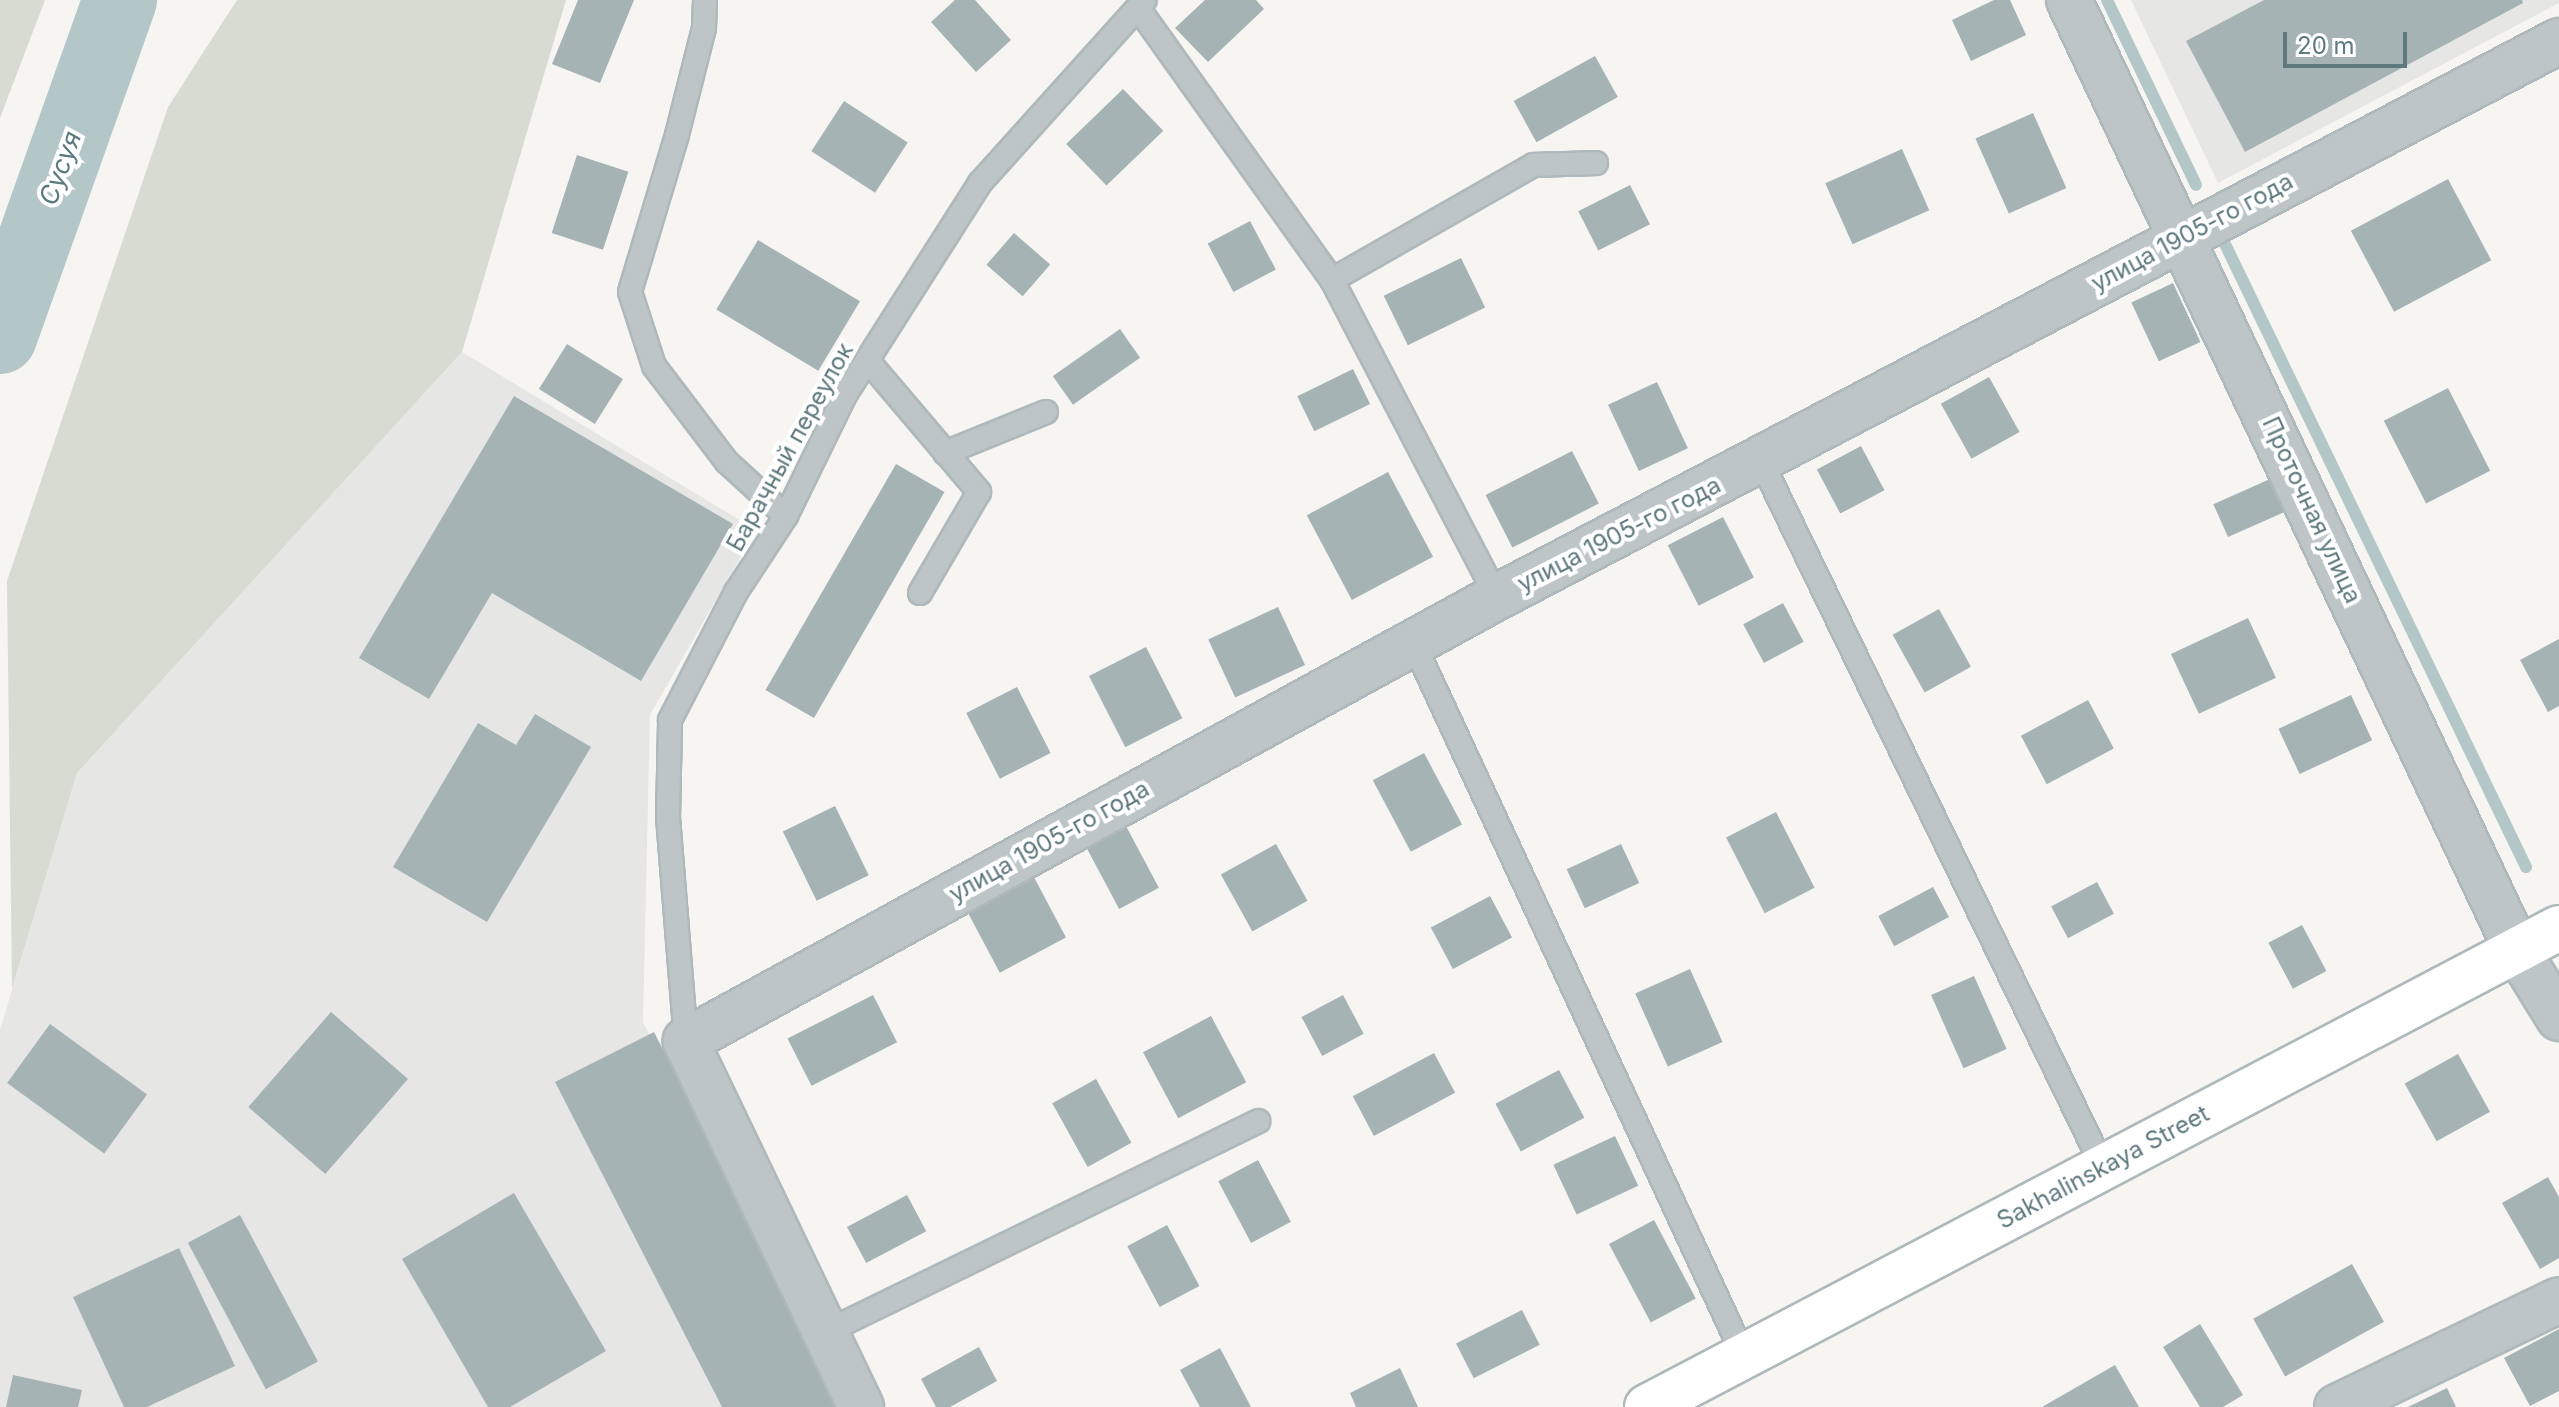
<!DOCTYPE html>
<html>
<head>
<meta charset="utf-8">
<style>
  body { margin:0 }
  #map { position:relative; width:2559px; height:1407px; overflow:hidden; background:#f6f5f2; font-family:Inter,sans-serif }
  div>[style] { position:absolute }
  .built>* { inset:0; background:#e6e7e5 }
  .green>* { inset:0; background:#d7dbd1 }
  .stream>* { height:12px; margin:-6px; padding:0 6px; transform-origin:6px; border-radius:6px; background:#b4c7c8 }
  .river>* { height:74px; margin:-37px; padding:0 37px; transform-origin:37px; border-radius:37px; background:#b4c7c8 }
  .building>* { inset:0; background:#a5b3b4; transform-origin:0 0 }
  .roads { filter:drop-shadow(2px 0 #afb8ba) drop-shadow(-2px 0 #afb8ba) drop-shadow(0 2px #afb8ba) drop-shadow(0 -2px #afb8ba) }
  .service>* { height:22px; margin:-11px; padding:0 11px; transform-origin:11px; border-radius:11px; background:#bec5c7 }
  .minor>* { height:44px; margin:-22px; padding:0 22px; transform-origin:22px; border-radius:22px; background:#bec5c7 }
  .primary>* { height:44px; margin:-22px; padding:0 22px; transform-origin:22px; border-radius:22px; background:#fff }
  span { translate:-50% -50%; white-space:nowrap; text-align:center; line-height:1.15; -webkit-text-stroke:8px #fff; paint-order:stroke }
  .street-label { font-size:24px; color:#5f7a7f }
  .water-label { font-size:26px; color:#5a7a7b; font-style:italic }
  .scale { position:absolute; left:2283px; top:32px; width:124px; height:36px; box-sizing:border-box; border:4px solid #5f7a7f; border-top:0; padding-left:10px; font-size:24px; line-height:28px; white-space:nowrap; color:#5f7a7f; -webkit-text-stroke:6px #fff; paint-order:stroke }
</style>
</head>
<body>
<div id="map">
  <div class="built">
    <i style="clip-path:polygon(2131px 0,2559px 0,2559px 3px,2218px 183px)"></i>
    <i style="clip-path:polygon(462px 352px,756px 530px,650px 715px,643px 1022px,843px 1407px,0 1407px,0 1030px,77px 773px)"></i>
  </div>
  <div class="green">
    <i style="clip-path:polygon(0 0,45px 0,0 118px)"></i>
    <i style="clip-path:polygon(237px 0,566px 0,462px 352px,77px 773px,12px 989px,7px 581px,168px 107px)"></i>
  </div>
  <div class="stream">
    <i style="left:2107px;top:0;width:205px;rotate:64.3deg"></i>
    <i style="left:2225px;top:244px;width:692px;rotate:64.21deg"></i>
  </div>
  <div class="river">
    <i style="left:0;top:337px;width:358px;rotate:-70.4deg"></i>
  </div>
  <div class="building">
    <i style="clip-path:polygon(578px 0,634px 0,600px 83px,552px 64px)"></i>
    <i style="clip-path:polygon(955px 0,975px 0,1011px 40px,976px 72px,931px 22px)"></i>
    <i style="clip-path:polygon(1205px 0,1256px 0,1264px 9px,1208px 62px,1175px 28px)"></i>
    <i style="clip-path:polygon(1994px 0,2010px 0,2026px 35px,1971px 61px,1952px 20px)"></i>
    <i style="clip-path:polygon(2264px 0,2522px 0,2523px 3px,2245px 152px,2186px 41px)"></i>
    <i style="left:1595px;top:56px;width:47px;height:93px;rotate:61deg"></i>
    <i style="left:1123px;top:89px;width:58px;height:79px;rotate:46deg"></i>
    <i style="left:844px;top:101px;width:76px;height:60px;rotate:33deg"></i>
    <i style="left:2033px;top:113px;width:82px;height:63px;rotate:66deg"></i>
    <i style="left:1902px;top:149px;width:67px;height:84px;rotate:66deg"></i>
    <i style="left:577px;top:155px;width:54px;height:82px;rotate:18deg"></i>
    <i style="left:2448px;top:179px;width:92px;height:110px;rotate:62deg"></i>
    <i style="left:1630px;top:185px;width:44px;height:58px;rotate:63deg"></i>
    <i style="left:1250px;top:221px;width:55px;height:48px;rotate:62deg"></i>
    <i style="left:1014px;top:233px;width:48px;height:42px;rotate:41deg"></i>
    <i style="left:758px;top:240px;width:119px;height:81px;rotate:31deg"></i>
    <i style="left:1461px;top:258px;width:55px;height:86px;rotate:64deg"></i>
    <i style="left:2173px;top:283px;width:65px;height:46px;rotate:65deg"></i>
    <i style="left:1120px;top:329px;width:35px;height:82px;rotate:55deg"></i>
    <i style="left:567px;top:344px;width:66px;height:53px;rotate:32deg"></i>
    <i style="left:1353px;top:369px;width:39px;height:62px;rotate:64deg"></i>
    <i style="left:1989px;top:377px;width:63px;height:55px;rotate:61deg"></i>
    <i style="left:1657px;top:382px;width:73px;height:54px;rotate:65deg"></i>
    <i style="left:2448px;top:388px;width:93px;height:72px;rotate:63deg"></i>
    <i style="clip-path:polygon(514px 396px,733px 524px,641px 681px,492px 593px,429px 699px,359px 658px)"></i>
    <i style="left:1861px;top:446px;width:50px;height:50px;rotate:62deg"></i>
    <i style="left:1572px;top:451px;width:59px;height:97px;rotate:63deg"></i>
    <i style="left:896px;top:464px;width:56px;height:261px;rotate:30deg"></i>
    <i style="left:1388px;top:472px;width:96px;height:92px;rotate:62deg"></i>
    <i style="left:2270px;top:479px;width:36px;height:62px;rotate:66deg"></i>
    <i style="left:1723px;top:517px;width:68px;height:62px;rotate:63deg"></i>
    <i style="left:1783px;top:603px;width:44px;height:45px;rotate:62deg"></i>
    <i style="left:1278px;top:607px;width:64px;height:77px;rotate:65deg"></i>
    <i style="left:1939px;top:609px;width:66px;height:53px;rotate:61deg"></i>
    <i style="left:2248px;top:618px;width:66px;height:85px;rotate:65deg"></i>
    <i style="clip-path:polygon(2559px 639px,2559px 706px,2548px 712px,2520px 660px)"></i>
    <i style="left:1146px;top:647px;width:80px;height:64px;rotate:63deg"></i>
    <i style="left:1017px;top:687px;width:74px;height:57px;rotate:63deg"></i>
    <i style="left:2351px;top:695px;width:50px;height:80px;rotate:65deg"></i>
    <i style="left:2088px;top:700px;width:55px;height:76px;rotate:62deg"></i>
    <i style="clip-path:polygon(535px 714px,591px 747px,487px 922px,393px 867px,478px 723px,516px 745px)"></i>
    <i style="left:1424px;top:753px;width:81px;height:58px;rotate:62deg"></i>
    <i style="left:835px;top:806px;width:77px;height:58px;rotate:64deg"></i>
    <i style="left:1776px;top:812px;width:85px;height:56px;rotate:63deg"></i>
    <i style="left:1126px;top:826px;width:70px;height:45px;rotate:62deg"></i>
    <i style="left:1276px;top:844px;width:65px;height:63px;rotate:61deg"></i>
    <i style="left:1621px;top:844px;width:43px;height:60px;rotate:65deg"></i>
    <i style="left:1028px;top:866px;width:81px;height:75px;rotate:62deg"></i>
    <i style="left:2097px;top:882px;width:36px;height:52px;rotate:62deg"></i>
    <i style="left:1933px;top:887px;width:34px;height:62px;rotate:62deg"></i>
    <i style="left:1490px;top:896px;width:47px;height:67px;rotate:62deg"></i>
    <i style="left:2302px;top:925px;width:52px;height:38px;rotate:62deg"></i>
    <i style="left:1690px;top:969px;width:80px;height:60px;rotate:66deg"></i>
    <i style="left:1974px;top:976px;width:80px;height:47px;rotate:66deg"></i>
    <i style="left:873px;top:995px;width:53px;height:96px;rotate:63deg"></i>
    <i style="left:1343px;top:995px;width:44px;height:47px;rotate:62deg"></i>
    <i style="left:331px;top:1012px;width:102px;height:126px;rotate:41deg"></i>
    <i style="left:1211px;top:1016px;width:75px;height:77px;rotate:62deg"></i>
    <i style="left:50px;top:1024px;width:120px;height:73px;rotate:36deg"></i>
    <i style="clip-path:polygon(654px 1032px,846px 1407px,722px 1407px,555px 1082px)"></i>
    <i style="left:1434px;top:1053px;width:45px;height:92px;rotate:62deg"></i>
    <i style="left:2458px;top:1054px;width:66px;height:61px;rotate:61deg"></i>
    <i style="left:1559px;top:1070px;width:54px;height:72px;rotate:62deg"></i>
    <i style="left:1096px;top:1079px;width:73px;height:50px;rotate:61deg"></i>
    <i style="left:1615px;top:1136px;width:55px;height:68px;rotate:65deg"></i>
    <i style="left:1258px;top:1160px;width:70px;height:45px;rotate:62deg"></i>
    <i style="clip-path:polygon(2548px 1177px,2559px 1197px,2559px 1258px,2540px 1269px,2502px 1203px)"></i>
    <i style="clip-path:polygon(514px 1193px,606px 1351px,510px 1407px,488px 1407px,402px 1259px)"></i>
    <i style="left:907px;top:1195px;width:41px;height:68px;rotate:62deg"></i>
    <i style="left:240px;top:1215px;width:166px;height:59px;rotate:62deg"></i>
    <i style="left:1654px;top:1220px;width:89px;height:51px;rotate:62deg"></i>
    <i style="left:1167px;top:1225px;width:69px;height:45px;rotate:62deg"></i>
    <i style="clip-path:polygon(179px 1248px,235px 1366px,147px 1407px,124px 1407px,73px 1297px)"></i>
    <i style="left:2352px;top:1264px;width:66px;height:113px;rotate:61deg"></i>
    <i style="left:1522px;top:1310px;width:39px;height:74px;rotate:63deg"></i>
    <i style="clip-path:polygon(2200px 1324px,2243px 1395px,2223px 1407px,2200px 1407px,2163px 1347px)"></i>
    <i style="clip-path:polygon(2559px 1329px,2559px 1391px,2530px 1406px,2504px 1358px)"></i>
    <i style="clip-path:polygon(979px 1347px,997px 1381px,950px 1407px,936px 1407px,921px 1379px)"></i>
    <i style="clip-path:polygon(1220px 1348px,1251px 1407px,1200px 1407px,1180px 1370px)"></i>
    <i style="clip-path:polygon(2115px 1365px,2139px 1407px,2042px 1407px)"></i>
    <i style="clip-path:polygon(1400px 1368px,1418px 1407px,1356px 1407px,1350px 1393px)"></i>
    <i style="clip-path:polygon(13px 1375px,82px 1390px,78px 1407px,6px 1407px)"></i>
    <i style="clip-path:polygon(2447px 1388px,2456px 1407px,2408px 1407px)"></i>
  </div>
  <div class="roads">
    <div class="service">
      <i style="left:705px;top:0;width:28px;rotate:92deg"></i>
      <i style="left:704px;top:28px;width:110px;rotate:104.2deg"></i>
      <i style="left:677px;top:135px;width:164px;rotate:106.7deg"></i>
      <i style="left:630px;top:292px;width:78px;rotate:72deg"></i>
      <i style="left:654px;top:366px;width:121px;rotate:52.8deg"></i>
      <i style="left:727px;top:462px;width:80px;rotate:42.5deg"></i>
      <i style="left:1138px;top:8px;width:334px;rotate:54.5deg"></i>
      <i style="left:1332px;top:280px;width:357px;rotate:62.5deg"></i>
      <i style="left:1332px;top:280px;width:232px;rotate:-29.7deg"></i>
      <i style="left:1534px;top:165px;width:62px;rotate:-1.8deg"></i>
      <i style="left:868px;top:361px;width:172px;rotate:49.7deg"></i>
      <i style="left:979px;top:492px;width:117px;rotate:120.3deg"></i>
      <i style="left:945px;top:453px;width:109px;rotate:-22.1deg"></i>
      <i style="left:1761px;top:461px;width:784px;rotate:64.15deg"></i>
      <i style="left:1413px;top:642px;width:787px;rotate:65.13deg"></i>
      <i style="left:686px;top:1041px;width:223px;rotate:-94.6deg"></i>
      <i style="left:668px;top:819px;width:99px;rotate:-88.8deg"></i>
      <i style="left:670px;top:720px;width:144px;rotate:-62.7deg"></i>
      <i style="left:736px;top:592px;width:91px;rotate:-56.7deg"></i>
      <i style="left:786px;top:516px;width:135px;rotate:-64deg"></i>
      <i style="left:845px;top:395px;width:251px;rotate:-57.5deg"></i>
      <i style="left:980px;top:183px;width:246px;rotate:-48deg"></i>
      <i style="left:826px;top:1332px;width:481px;rotate:-26deg"></i>
    </div>
    <div class="minor">
      <i style="left:2069px;top:0;width:1050px;rotate:64.75deg"></i>
      <i style="left:2517px;top:950px;width:80px;rotate:58.3deg"></i>
      <i style="left:861px;top:1407px;width:406px;rotate:-115.6deg"></i>
      <i style="left:686px;top:1041px;width:925px;rotate:-28.7deg"></i>
      <i style="left:1497px;top:597px;width:1199px;rotate:-27.63deg"></i>
      <i style="left:2337px;top:1407px;width:246px;rotate:-25.7deg"></i>
    </div>
    <div class="primary">
      <i style="left:1647px;top:1407px;width:1030px;rotate:-27.71deg"></i>
    </div>
  </div>
  <div class="street-label">
    <span style="left:2192px;top:232px;rotate:-28deg">улица 1905-го года</span>
    <span style="left:790px;top:447px;rotate:-61deg">Барачный переулок</span>
    <span style="left:2312px;top:510px;rotate:65deg">Проточная улица</span>
    <span style="left:1619px;top:534px;rotate:-27deg">улица 1905-го года</span>
    <span style="left:1049px;top:841px;rotate:-29deg">улица 1905-го года</span>
    <span style="left:2103px;top:1167px;rotate:-28deg">Sakhalinskaya Street</span>
  </div>
  <div class="water-label">
    <span style="left:60px;top:168px;rotate:-70deg">Сусуя</span>
  </div>
  <div class="scale">20 m</div>
</div>
</body>
</html>
